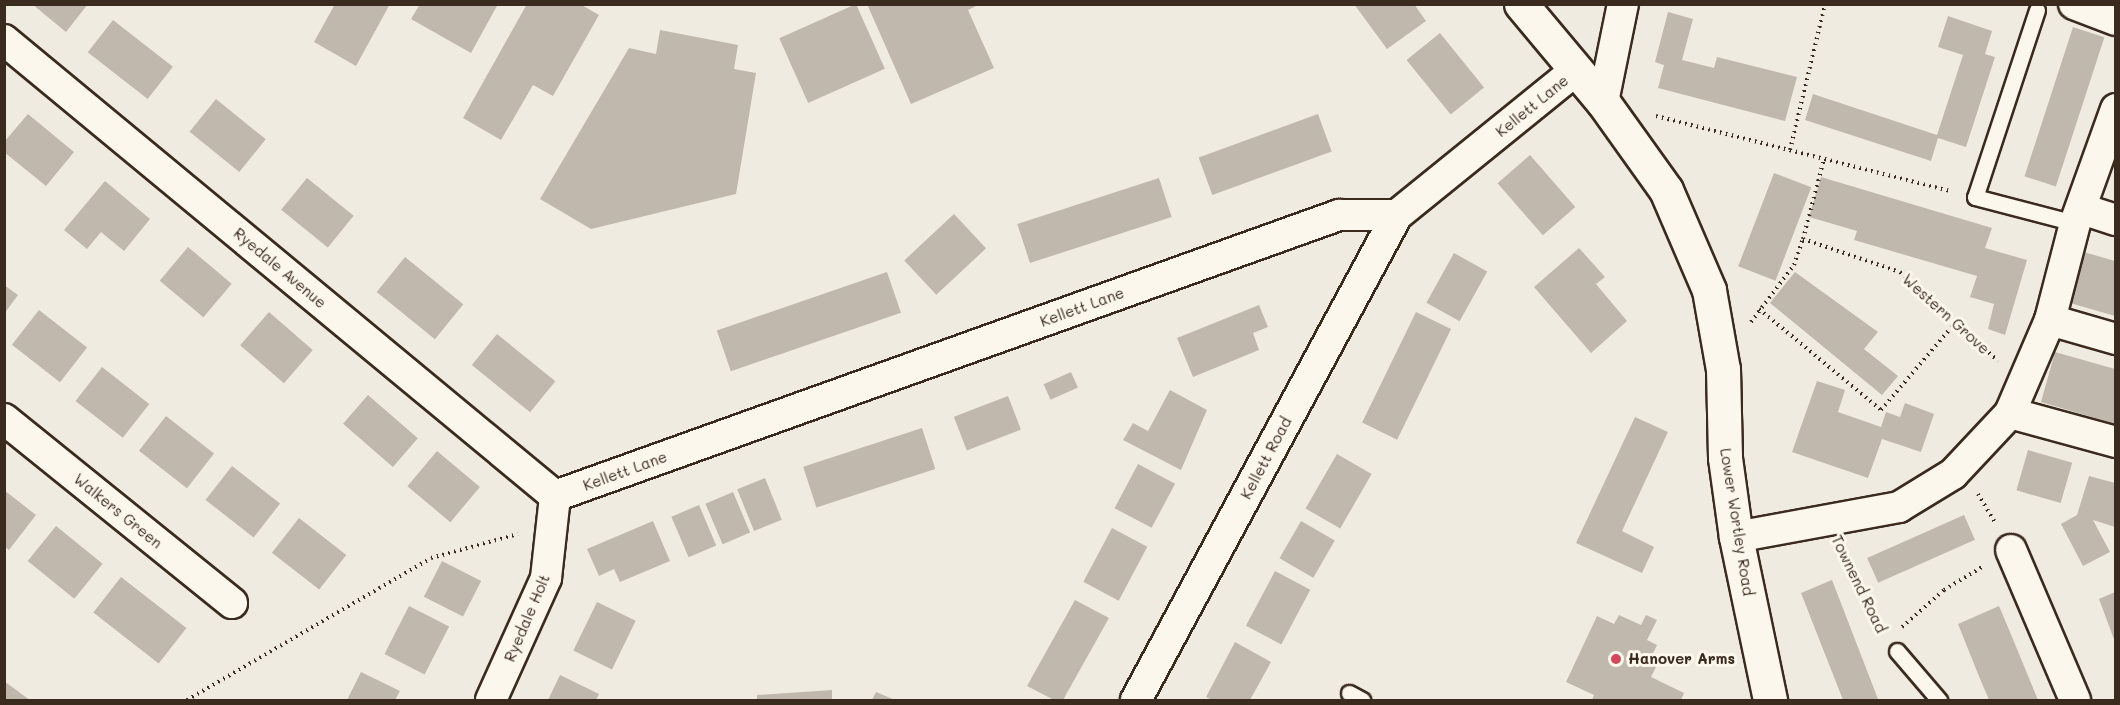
<!DOCTYPE html>
<html>
<head>
<meta charset="utf-8">
<style>
  body { margin:0 }
  #map { position:relative; width:2120px; height:705px; overflow:hidden; background:#f0ebe0; font-family:Mali,sans-serif }
  div>[style] { position:absolute }
  .building>* { inset:0; background:#c0b8ad; transform-origin:0 0 }
  .path>* { height:4px; margin-top:-2px; transform-origin:0; background:repeating-linear-gradient(90deg,#3b2a1e 0 1.5px,transparent 0 6px) }
  .roads { filter:drop-shadow(2px 0 #3b2a1e) drop-shadow(-2px 0 #3b2a1e) drop-shadow(0 2px #3b2a1e) drop-shadow(0 -2px #3b2a1e) }
  .service>* { height:15px; margin:-7.5px; padding:0 7.5px; transform-origin:7.5px; border-radius:7.5px; background:#fbf7ec }
  .minor>* { height:30px; margin:-15px; padding:0 15px; transform-origin:15px; border-radius:15px; background:#fbf7ec }
  .tertiary>* { height:33px; margin:-16.5px; padding:0 16.5px; transform-origin:16.5px; border-radius:16.5px; background:#fbf7ec }
  .dots>* { width:16px; height:16px; translate:-50% -50%; box-sizing:border-box; border:3px solid #fbf7ec; border-radius:50% }
  span { translate:-50% -50%; white-space:nowrap; text-align:center; line-height:1.15; -webkit-text-stroke:6px #fbf7ec; paint-order:stroke }
  .street-label { font-size:15px; color:#3b2a1e }
  .poi-label { font-size:15px; color:#3b2a1e; font-weight:700 }
  .left { translate:0 -50%; text-align:left }
  .frame { position:absolute; inset:0; border:6px solid #3b2a1e; pointer-events:none }
</style>
</head>
<body>
<div id="map">
  <div class="building">
    <i style="clip-path:polygon(32px 4px,88px 4px,66px 32px)"></i>
    <i style="clip-path:polygon(335px 4px,390px 4px,356px 66px,314px 42px)"></i>
    <i style="clip-path:polygon(420px 4px,498px 4px,471px 53px,411px 19px)"></i>
    <i style="clip-path:polygon(527px 4px,580px 4px,599px 15px,553px 96px,533px 85px,501px 140px,463px 118px)"></i>
    <i style="left:856px;top:4px;width:71px;height:84px;rotate:66deg"></i>
    <i style="clip-path:polygon(867px 4px,980px 4px,968px 10px,994px 68px,911px 104px)"></i>
    <i style="clip-path:polygon(1354px 4px,1414px 4px,1426px 21px,1387px 49px)"></i>
    <i style="clip-path:polygon(1668px 12px,1693px 19px,1682px 60px,1714px 68px,1717px 57px,1797px 77px,1785px 121px,1658px 88px,1664px 65px,1655px 62px)"></i>
    <i style="clip-path:polygon(1948px 16px,1992px 31px,1985px 54px,1995px 57px,1966px 147px,1938px 138px,1931px 161px,1805px 120px,1813px 94px,1937px 135px,1963px 55px,1938px 47px)"></i>
    <i style="left:113px;top:20px;width:76px;height:41px;rotate:38deg"></i>
    <i style="left:2073px;top:27px;width:33px;height:157px;rotate:18deg"></i>
    <i style="clip-path:polygon(660px 30px,738px 45px,734px 69px,756px 73px,736px 194px,591px 229px,540px 199px,629px 48px,656px 54px)"></i>
    <i style="left:1440px;top:33px;width:70px;height:43px;rotate:51deg"></i>
    <i style="left:216px;top:99px;width:64px;height:42px;rotate:39deg"></i>
    <i style="clip-path:polygon(28px 114px,74px 152px,46px 186px,4px 152px,4px 142px)"></i>
    <i style="left:1318px;top:114px;width:40px;height:127px;rotate:70deg"></i>
    <i style="left:1530px;top:155px;width:69px;height:43px;rotate:49deg"></i>
    <i style="left:1774px;top:173px;width:40px;height:100px;rotate:21deg"></i>
    <i style="clip-path:polygon(1821px 177px,1992px 228px,1985px 248px,2027px 260px,2005px 335px,1988px 329px,1994px 304px,1970px 297px,1977px 276px,1854px 240px,1857px 231px,1809px 217px)"></i>
    <i style="left:307px;top:178px;width:60px;height:41px;rotate:39deg"></i>
    <i style="left:1159px;top:178px;width:41px;height:149px;rotate:72deg"></i>
    <i style="clip-path:polygon(105px 181px,150px 219px,124px 251px,101px 232px,87px 249px,64px 230px)"></i>
    <i style="left:954px;top:214px;width:47px;height:68px;rotate:47deg"></i>
    <i style="left:188px;top:247px;width:57px;height:44px;rotate:40deg"></i>
    <i style="clip-path:polygon(1579px 248px,1605px 277px,1596px 284px,1627px 321px,1591px 353px,1534px 287px)"></i>
    <i style="clip-path:polygon(2084px 252px,2115px 261px,2115px 316px,2070px 303px)"></i>
    <i style="left:1454px;top:253px;width:38px;height:57px;rotate:29deg"></i>
    <i style="left:405px;top:257px;width:75px;height:45px;rotate:39deg"></i>
    <i style="left:887px;top:272px;width:43px;height:180px;rotate:71deg"></i>
    <i style="clip-path:polygon(1795px 272px,1878px 332px,1864px 349px,1898px 376px,1882px 395px,1770px 303px)"></i>
    <i style="clip-path:polygon(4px 285px,18px 295px,4px 314px)"></i>
    <i style="clip-path:polygon(1259px 305px,1268px 327px,1253px 333px,1259px 350px,1193px 377px,1177px 338px)"></i>
    <i style="left:39px;top:310px;width:61px;height:44px;rotate:38deg"></i>
    <i style="left:269px;top:312px;width:58px;height:44px;rotate:41deg"></i>
    <i style="left:1416px;top:312px;width:39px;height:123px;rotate:26deg"></i>
    <i style="left:497px;top:334px;width:75px;height:40px;rotate:39deg"></i>
    <i style="clip-path:polygon(2055px 352px,2115px 369px,2115px 424px,2041px 402px)"></i>
    <i style="left:102px;top:367px;width:60px;height:43px;rotate:38deg"></i>
    <i style="left:1071px;top:372px;width:17px;height:30px;rotate:66deg"></i>
    <i style="clip-path:polygon(1817px 381px,1845px 390px,1838px 412px,1881px 427px,1886px 412px,1900px 417px,1905px 403px,1934px 414px,1921px 452px,1882px 439px,1868px 478px,1792px 452px)"></i>
    <i style="clip-path:polygon(1170px 390px,1207px 410px,1181px 470px,1123px 440px,1133px 423px,1148px 431px)"></i>
    <i style="left:368px;top:395px;width:66px;height:38px;rotate:41deg"></i>
    <i style="left:1008px;top:396px;width:36px;height:58px;rotate:69deg"></i>
    <i style="left:166px;top:416px;width:61px;height:44px;rotate:38deg"></i>
    <i style="clip-path:polygon(1635px 417px,1668px 432px,1622px 531px,1654px 547px,1642px 573px,1576px 543px)"></i>
    <i style="left:922px;top:428px;width:43px;height:125px;rotate:72deg"></i>
    <i style="left:2028px;top:450px;width:46px;height:42px;rotate:16deg"></i>
    <i style="left:437px;top:451px;width:56px;height:46px;rotate:40deg"></i>
    <i style="left:1337px;top:454px;width:40px;height:63px;rotate:30deg"></i>
    <i style="left:1138px;top:464px;width:42px;height:50px;rotate:28deg"></i>
    <i style="left:232px;top:466px;width:61px;height:43px;rotate:38deg"></i>
    <i style="clip-path:polygon(2089px 476px,2115px 483px,2115px 527px,2093px 520px,2110px 552px,2083px 566px,2061px 524px,2077px 515px)"></i>
    <i style="left:765px;top:478px;width:45px;height:30px;rotate:68deg"></i>
    <i style="clip-path:polygon(4px 490px,36px 515px,9px 550px,4px 546px)"></i>
    <i style="left:733px;top:492px;width:44px;height:30px;rotate:67deg"></i>
    <i style="left:699px;top:505px;width:44px;height:30px;rotate:67deg"></i>
    <i style="left:1964px;top:515px;width:27px;height:106px;rotate:66deg"></i>
    <i style="left:299px;top:518px;width:60px;height:44px;rotate:38deg"></i>
    <i style="clip-path:polygon(653px 521px,670px 561px,620px 582px,614px 569px,599px 576px,587px 549px)"></i>
    <i style="left:1301px;top:521px;width:39px;height:43px;rotate:30deg"></i>
    <i style="left:56px;top:526px;width:60px;height:45px;rotate:39deg"></i>
    <i style="left:1112px;top:528px;width:40px;height:61px;rotate:28deg"></i>
    <i style="left:442px;top:561px;width:44px;height:40px;rotate:27deg"></i>
    <i style="left:1275px;top:571px;width:40px;height:62px;rotate:28deg"></i>
    <i style="left:121px;top:577px;width:83px;height:45px;rotate:38deg"></i>
    <i style="clip-path:polygon(1832px 580px,1878px 699px,1873px 700px,1843px 700px,1801px 593px)"></i>
    <i style="clip-path:polygon(2115px 592px,2115px 642px,2099px 599px)"></i>
    <i style="clip-path:polygon(1075px 600px,1109px 618px,1063px 700px,1054px 700px,1027px 686px)"></i>
    <i style="left:597px;top:602px;width:43px;height:54px;rotate:26deg"></i>
    <i style="left:409px;top:606px;width:45px;height:54px;rotate:27deg"></i>
    <i style="clip-path:polygon(1999px 606px,2010px 632px,2038px 700px,1989px 700px,1978px 674px,1958px 624px)"></i>
    <i style="clip-path:polygon(1619px 615px,1641px 625px,1646px 615px,1657px 620px,1647px 640px,1657px 645px,1651px 658px,1659px 661px,1651px 677px,1684px 693px,1681px 700px,1592px 700px,1594px 695px,1566px 682px,1597px 616px,1614px 624px)"></i>
    <i style="clip-path:polygon(1235px 642px,1271px 662px,1250px 700px,1212px 700px,1206px 697px)"></i>
    <i style="clip-path:polygon(361px 672px,400px 691px,395px 700px,347px 700px)"></i>
    <i style="clip-path:polygon(560px 675px,599px 694px,596px 700px,548px 700px)"></i>
    <i style="clip-path:polygon(4px 681px,27px 698px,30px 700px,4px 700px)"></i>
    <i style="clip-path:polygon(832px 690px,832px 700px,757px 700px,757px 695px)"></i>
    <i style="clip-path:polygon(876px 692px,895px 700px,872px 700px)"></i>
  </div>
  <div class="path">
    <i style="left:1656px;top:116px;width:304px;rotate:14.3deg"></i>
    <i style="left:1790px;top:150px;width:150px;rotate:-76.5deg"></i>
    <i style="left:1803px;top:239px;width:83px;rotate:-75.3deg"></i>
    <i style="left:1759px;top:309px;width:158px;rotate:39.6deg"></i>
    <i style="left:1881px;top:410px;width:116px;rotate:-49.6deg"></i>
    <i style="left:1751px;top:322px;width:71px;rotate:-53deg"></i>
    <i style="left:1794px;top:265px;width:28px;rotate:-71deg"></i>
    <i style="left:1803px;top:239px;width:102px;rotate:18.8deg"></i>
    <i style="left:1900px;top:272px;width:132px;rotate:42.2deg"></i>
    <i style="left:1978px;top:494px;width:35px;rotate:59deg"></i>
    <i style="left:1842px;top:549px;width:91px;rotate:64deg"></i>
    <i style="left:1902px;top:627px;width:56px;rotate:-41.4deg"></i>
    <i style="left:1944px;top:590px;width:44px;rotate:-31.2deg"></i>
    <i style="left:187px;top:700px;width:282px;rotate:-30.2deg"></i>
    <i style="left:431px;top:558px;width:90px;rotate:-15.4deg"></i>
  </div>
  <div class="roads">
    <div class="service">
      <i style="left:2037px;top:10px;width:197px;rotate:108.3deg"></i>
      <i style="left:1975px;top:197px;width:103px;rotate:14.6deg"></i>
      <i style="left:1897px;top:651px;width:65px;rotate:49.4deg"></i>
      <i style="left:1349px;top:693px;width:15px;rotate:28deg"></i>
    </div>
    <div class="minor">
      <i style="left:2074px;top:4px;width:45px;rotate:20.9deg"></i>
      <i style="left:4px;top:40px;width:715px;rotate:39.61deg"></i>
      <i style="left:1603px;top:102px;width:100px;rotate:-78.5deg"></i>
      <i style="left:2082px;top:209px;width:36px;rotate:18deg"></i>
      <i style="left:2050px;top:320px;width:69px;rotate:16.1deg"></i>
      <i style="left:2010px;top:413px;width:110px;rotate:15.3deg"></i>
      <i style="left:4px;top:419px;width:293px;rotate:38.9deg"></i>
      <i style="left:555px;top:496px;width:833px;rotate:-19.72deg"></i>
      <i style="left:1339px;top:215px;width:58px"></i>
      <i style="left:1397px;top:215px;width:230px;rotate:-39deg"></i>
      <i style="left:1736px;top:537px;width:166px;rotate:-10.4deg"></i>
      <i style="left:1899px;top:507px;width:63px;rotate:-31.4deg"></i>
      <i style="left:1953px;top:474px;width:83px;rotate:-46.9deg"></i>
      <i style="left:2010px;top:413px;width:101px;rotate:-66.7deg"></i>
      <i style="left:2050px;top:320px;width:100px;rotate:-75.5deg"></i>
      <i style="left:2075px;top:223px;width:121px;rotate:-70.2deg"></i>
      <i style="left:2011px;top:550px;width:163px;rotate:66.9deg"></i>
      <i style="left:491px;top:700px;width:134px;rotate:-65.7deg"></i>
      <i style="left:546px;top:578px;width:82px;rotate:-83.7deg"></i>
      <i style="left:1136px;top:700px;width:551px;rotate:-61.71deg"></i>
    </div>
    <div class="tertiary">
      <i style="left:1521px;top:4px;width:128px;rotate:50.1deg"></i>
      <i style="left:1603px;top:102px;width:108px;rotate:54.4deg"></i>
      <i style="left:1666px;top:190px;width:109px;rotate:66.7deg"></i>
      <i style="left:1709px;top:290px;width:80px;rotate:80deg"></i>
      <i style="left:1723px;top:369px;width:89px;rotate:88.7deg"></i>
      <i style="left:1725px;top:458px;width:80px;rotate:82.1deg"></i>
      <i style="left:1736px;top:537px;width:167px;rotate:78.2deg"></i>
    </div>
  </div>
  <div class="dots">
    <i style="left:1616px;top:659px;background:#d1495b"></i>
  </div>
  <div class="street-label">
    <span style="left:1532px;top:106px;rotate:-39deg">Kellett Lane</span>
    <span style="left:280px;top:268px;rotate:40deg">Ryedale Avenue</span>
    <span style="left:1082px;top:307px;rotate:-20deg">Kellett Lane</span>
    <span style="left:1946px;top:314px;rotate:42deg">Western Grove</span>
    <span style="left:1266px;top:458px;rotate:-62deg">Kellett Road</span>
    <span style="left:625px;top:471px;rotate:-20deg">Kellett Lane</span>
    <span style="left:118px;top:511px;rotate:39deg">Walkers Green</span>
    <span style="left:1737px;top:522px;rotate:81deg">Lower Wortley Road</span>
    <span style="left:1859px;top:584px;rotate:64deg">Townend Road</span>
    <span style="left:527px;top:618px;rotate:-67deg">Ryedale Holt</span>
  </div>
  <div class="poi-label">
    <span class="left" style="left:1628px;top:659px">Hanover Arms</span>
  </div>
  <div class="frame"></div>
</div>
</body>
</html>
